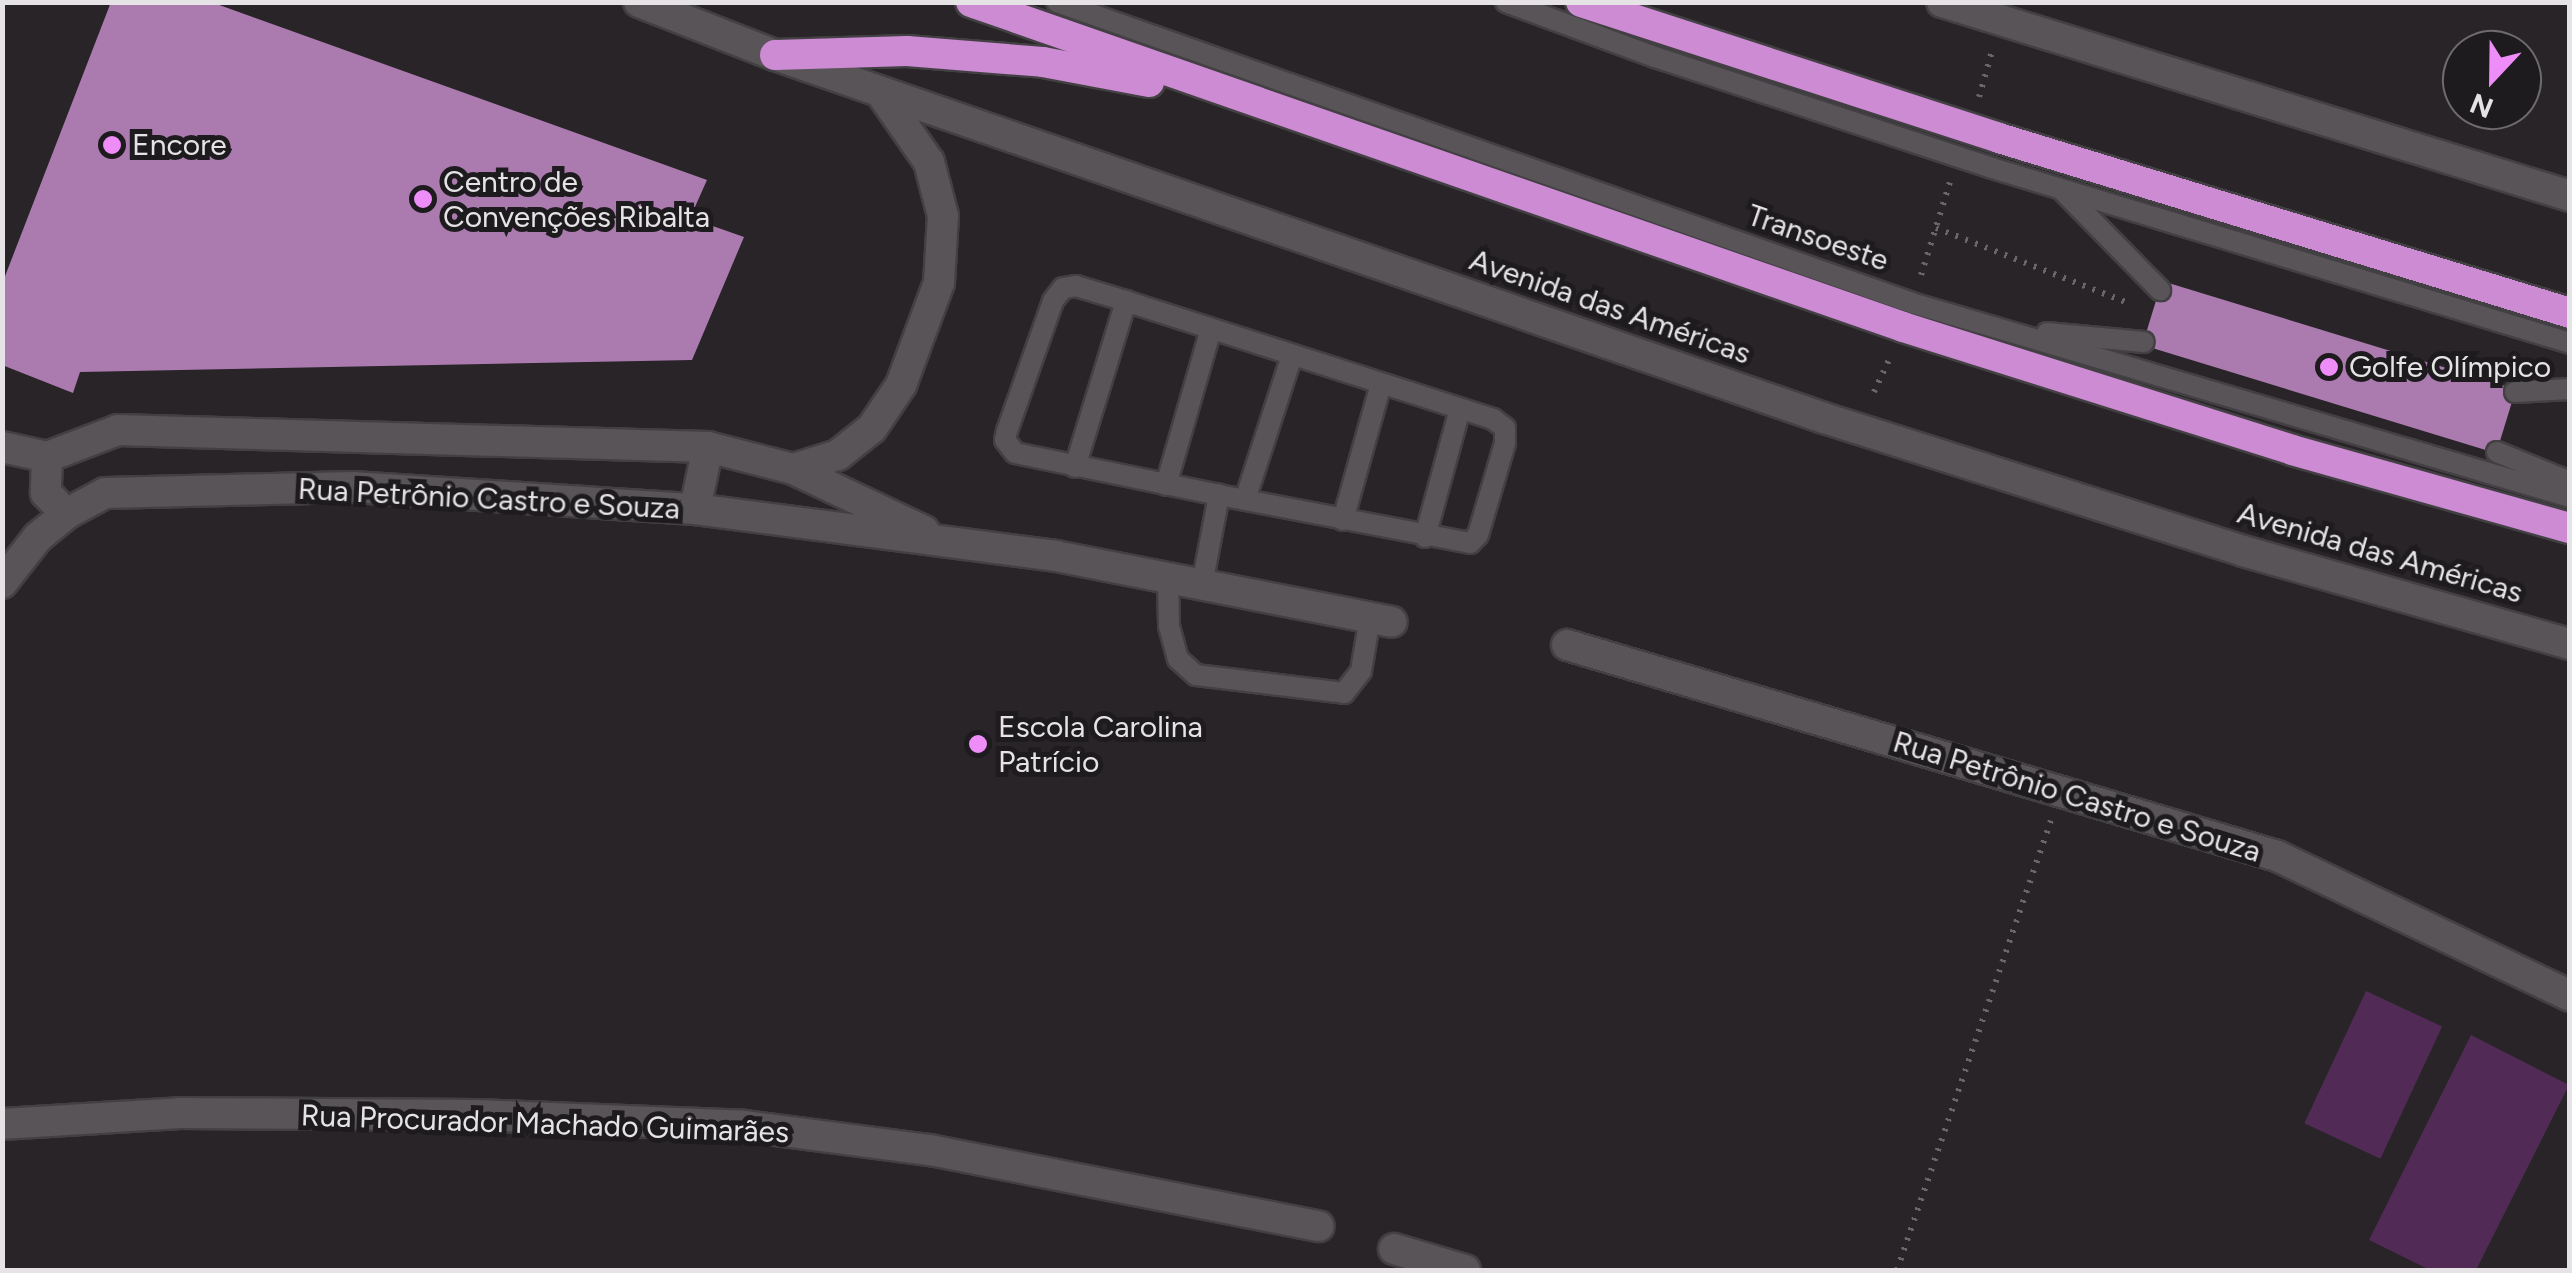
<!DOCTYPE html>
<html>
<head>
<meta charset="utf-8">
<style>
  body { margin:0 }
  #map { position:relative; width:2572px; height:1273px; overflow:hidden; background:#282428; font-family:Figtree,sans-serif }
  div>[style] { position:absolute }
  .green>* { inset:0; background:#512b55; transform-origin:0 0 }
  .building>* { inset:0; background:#ab7baf; transform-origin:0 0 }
  .path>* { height:6px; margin-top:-3px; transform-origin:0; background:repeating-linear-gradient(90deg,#6a666a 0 2.5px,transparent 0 10.5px) }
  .roads { filter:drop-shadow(2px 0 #434044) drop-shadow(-2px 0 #434044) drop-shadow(0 2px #434044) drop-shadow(0 -2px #434044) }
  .lane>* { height:20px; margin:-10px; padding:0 10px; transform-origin:10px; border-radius:10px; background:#585458 }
  .street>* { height:30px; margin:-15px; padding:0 15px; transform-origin:15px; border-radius:15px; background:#585458 }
  .secondary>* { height:30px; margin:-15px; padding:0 15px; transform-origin:15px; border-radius:15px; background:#585458 }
  .highway>* { height:30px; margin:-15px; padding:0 15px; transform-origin:15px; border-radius:15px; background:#cc8bd2 }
  .dots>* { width:28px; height:28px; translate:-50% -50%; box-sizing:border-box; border:5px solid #1e1b1e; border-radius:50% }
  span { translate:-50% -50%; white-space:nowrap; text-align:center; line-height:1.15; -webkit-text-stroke:10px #1e1b1e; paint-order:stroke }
  .poi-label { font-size:30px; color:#e6e3e6 }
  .left { translate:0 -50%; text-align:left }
  .street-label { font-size:30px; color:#e6e3e6 }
  .frame { position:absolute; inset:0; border:5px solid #e6e3e6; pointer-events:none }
  .north { position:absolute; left:2442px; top:30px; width:100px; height:100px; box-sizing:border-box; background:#1e1b1e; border:2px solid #6e6b6e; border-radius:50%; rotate:202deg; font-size:28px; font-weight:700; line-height:40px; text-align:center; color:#e6e3e6 }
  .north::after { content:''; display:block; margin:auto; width:35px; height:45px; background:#ee8cf8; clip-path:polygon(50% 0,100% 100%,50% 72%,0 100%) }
</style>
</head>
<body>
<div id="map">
  <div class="green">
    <i style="left:2366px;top:991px;width:84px;height:146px;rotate:25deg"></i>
    <i style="clip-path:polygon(2471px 1035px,2569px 1085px,2476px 1270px,2430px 1270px,2369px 1240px)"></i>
  </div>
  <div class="building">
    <i style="clip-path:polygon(111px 2px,211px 2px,707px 180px,690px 218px,744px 237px,692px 360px,80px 372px,73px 393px,2px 365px,2px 284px)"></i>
    <i style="left:2162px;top:281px;width:370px;height:67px;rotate:17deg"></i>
  </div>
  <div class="path">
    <i style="left:1979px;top:97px;width:48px;rotate:-74.2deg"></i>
    <i style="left:1936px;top:228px;width:204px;rotate:21.3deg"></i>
    <i style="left:1921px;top:275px;width:97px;rotate:-72.7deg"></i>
    <i style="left:1874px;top:392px;width:38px;rotate:-65deg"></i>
    <i style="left:1897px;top:1270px;width:475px;rotate:-71.1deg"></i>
  </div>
  <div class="roads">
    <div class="lane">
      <i style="left:1057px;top:2px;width:906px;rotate:19.39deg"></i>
      <i style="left:1912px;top:303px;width:686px;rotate:16.43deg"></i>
      <i style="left:1506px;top:2px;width:159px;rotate:20.3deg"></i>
      <i style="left:1655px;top:57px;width:355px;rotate:18.2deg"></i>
      <i style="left:1992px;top:168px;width:604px;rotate:16.84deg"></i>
      <i style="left:2063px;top:191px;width:139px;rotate:45.6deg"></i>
      <i style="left:2047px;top:333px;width:97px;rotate:5.3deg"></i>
      <i style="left:2515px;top:392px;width:55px;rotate:-3.1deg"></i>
      <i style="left:2497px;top:452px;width:79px;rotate:22.3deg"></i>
      <i style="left:1075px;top:467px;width:174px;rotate:-72.9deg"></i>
      <i style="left:1166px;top:485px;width:162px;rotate:-73.9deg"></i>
      <i style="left:1245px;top:500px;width:152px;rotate:-72deg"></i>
      <i style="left:1343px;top:520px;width:141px;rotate:-74.4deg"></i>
      <i style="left:1425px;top:537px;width:133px;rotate:-74.7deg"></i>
      <i style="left:1168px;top:578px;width:48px;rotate:88.8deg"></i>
      <i style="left:1169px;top:626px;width:34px;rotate:75deg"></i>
      <i style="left:1178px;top:659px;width:24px;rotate:42deg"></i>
      <i style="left:1196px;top:675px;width:149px;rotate:6.9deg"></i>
      <i style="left:1344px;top:693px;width:28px;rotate:-52deg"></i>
      <i style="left:1361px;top:671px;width:54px;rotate:-80.4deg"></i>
      <i style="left:1202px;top:585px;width:92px;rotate:-79.3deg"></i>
      <i style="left:1219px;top:495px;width:256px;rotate:10.8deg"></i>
      <i style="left:1470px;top:543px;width:11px;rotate:-45deg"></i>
      <i style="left:1478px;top:535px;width:96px;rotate:-73.6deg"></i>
      <i style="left:1505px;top:443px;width:15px;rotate:-90deg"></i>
      <i style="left:1505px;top:428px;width:15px;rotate:-143deg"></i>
      <i style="left:1493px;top:419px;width:386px;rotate:-162.2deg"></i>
      <i style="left:1126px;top:301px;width:52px;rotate:-163.3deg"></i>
      <i style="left:1076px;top:286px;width:13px;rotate:171deg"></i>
      <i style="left:1063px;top:288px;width:16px;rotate:128deg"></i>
      <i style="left:1053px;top:301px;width:138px;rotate:109.5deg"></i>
      <i style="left:1007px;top:431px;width:9px;rotate:103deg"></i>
      <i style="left:1005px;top:440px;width:16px;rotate:52deg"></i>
      <i style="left:1015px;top:453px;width:208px;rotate:11.6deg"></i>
    </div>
    <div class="street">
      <i style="left:2px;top:447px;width:46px;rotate:12.5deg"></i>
      <i style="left:47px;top:457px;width:76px;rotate:-20.8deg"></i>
      <i style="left:118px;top:430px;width:590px;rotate:1.65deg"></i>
      <i style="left:708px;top:447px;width:88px;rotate:14.5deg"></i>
      <i style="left:793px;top:469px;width:145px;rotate:25.3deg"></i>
      <i style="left:47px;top:457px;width:36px;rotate:92deg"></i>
      <i style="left:46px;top:493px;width:29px;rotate:46deg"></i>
      <i style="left:793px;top:469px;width:47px;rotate:-17.3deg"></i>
      <i style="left:838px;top:455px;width:43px;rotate:-38.5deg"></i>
      <i style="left:872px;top:428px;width:52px;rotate:-56deg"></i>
      <i style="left:901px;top:385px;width:109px;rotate:-69.6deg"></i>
      <i style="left:939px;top:283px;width:67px;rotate:-86.6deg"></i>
      <i style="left:943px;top:216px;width:56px;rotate:-104.5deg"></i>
      <i style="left:929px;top:162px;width:84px;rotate:-124.8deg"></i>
      <i style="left:695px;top:509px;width:63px;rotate:-78.2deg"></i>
      <i style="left:2px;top:583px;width:58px;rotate:-52deg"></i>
      <i style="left:38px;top:537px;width:36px;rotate:-39deg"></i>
      <i style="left:66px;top:514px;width:44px;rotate:-28.3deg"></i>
      <i style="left:105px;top:493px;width:248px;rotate:-1.4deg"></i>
      <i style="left:353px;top:487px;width:343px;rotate:3.7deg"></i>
      <i style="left:695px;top:509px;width:364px;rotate:7.4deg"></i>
      <i style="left:1056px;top:556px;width:342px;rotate:11.1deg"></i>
      <i style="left:1567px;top:645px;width:741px;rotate:16.55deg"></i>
      <i style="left:2277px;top:856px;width:325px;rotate:25.5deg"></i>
      <i style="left:2px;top:1124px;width:178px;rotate:-3.5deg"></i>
      <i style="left:180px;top:1113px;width:296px;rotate:0.4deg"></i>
      <i style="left:476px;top:1115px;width:269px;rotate:2.3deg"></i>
      <i style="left:745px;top:1126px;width:187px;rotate:7.4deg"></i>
      <i style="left:930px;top:1150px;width:396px;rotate:11.1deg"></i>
      <i style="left:1394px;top:1249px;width:74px;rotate:16.5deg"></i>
    </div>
    <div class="secondary">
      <i style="left:639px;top:2px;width:146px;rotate:21.3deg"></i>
      <i style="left:775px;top:55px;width:1110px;rotate:19.09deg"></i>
      <i style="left:1824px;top:418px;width:440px;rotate:17.6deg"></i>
      <i style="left:2243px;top:551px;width:340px;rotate:15.9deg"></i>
      <i style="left:1942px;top:2px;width:657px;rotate:17.17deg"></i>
    </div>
    <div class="highway">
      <i style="left:971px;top:2px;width:987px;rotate:19.22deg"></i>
      <i style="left:1903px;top:327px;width:408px;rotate:17.5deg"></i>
      <i style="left:2292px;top:450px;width:289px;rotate:15.7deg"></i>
      <i style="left:1581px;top:2px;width:440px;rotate:18deg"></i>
      <i style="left:1999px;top:138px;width:597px;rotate:17.04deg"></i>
      <i style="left:775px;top:55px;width:132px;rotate:-1.7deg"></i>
      <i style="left:907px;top:51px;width:136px;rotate:4.6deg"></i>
      <i style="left:1043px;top:62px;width:108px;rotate:10.7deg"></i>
    </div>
  </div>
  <div class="dots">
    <i style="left:112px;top:145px;background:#ee8cf8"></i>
    <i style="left:423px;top:199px;background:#ee8cf8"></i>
    <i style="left:2329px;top:367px;background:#ee8cf8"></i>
    <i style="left:978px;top:744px;background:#ee8cf8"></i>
  </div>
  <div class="poi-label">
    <span class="left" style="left:132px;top:145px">Encore</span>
    <span class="left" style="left:443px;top:199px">Centro de<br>Convenções Ribalta</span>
    <span class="left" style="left:2349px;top:367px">Golfe Olímpico</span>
    <span class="left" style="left:998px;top:744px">Escola Carolina<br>Patrício</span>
  </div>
  <div class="street-label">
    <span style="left:1818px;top:238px;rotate:19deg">Transoeste</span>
    <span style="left:1610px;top:307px;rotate:19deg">Avenida das Américas</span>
    <span style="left:489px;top:499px;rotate:3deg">Rua Petrônio Castro e Souza</span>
    <span style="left:2380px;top:553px;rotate:16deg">Avenida das Américas</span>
    <span style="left:2077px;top:797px;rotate:17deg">Rua Petrônio Castro e Souza</span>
    <span style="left:545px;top:1124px;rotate:2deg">Rua Procurador Machado Guimarães</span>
  </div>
  <div class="frame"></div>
  <div class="north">N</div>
</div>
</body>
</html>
